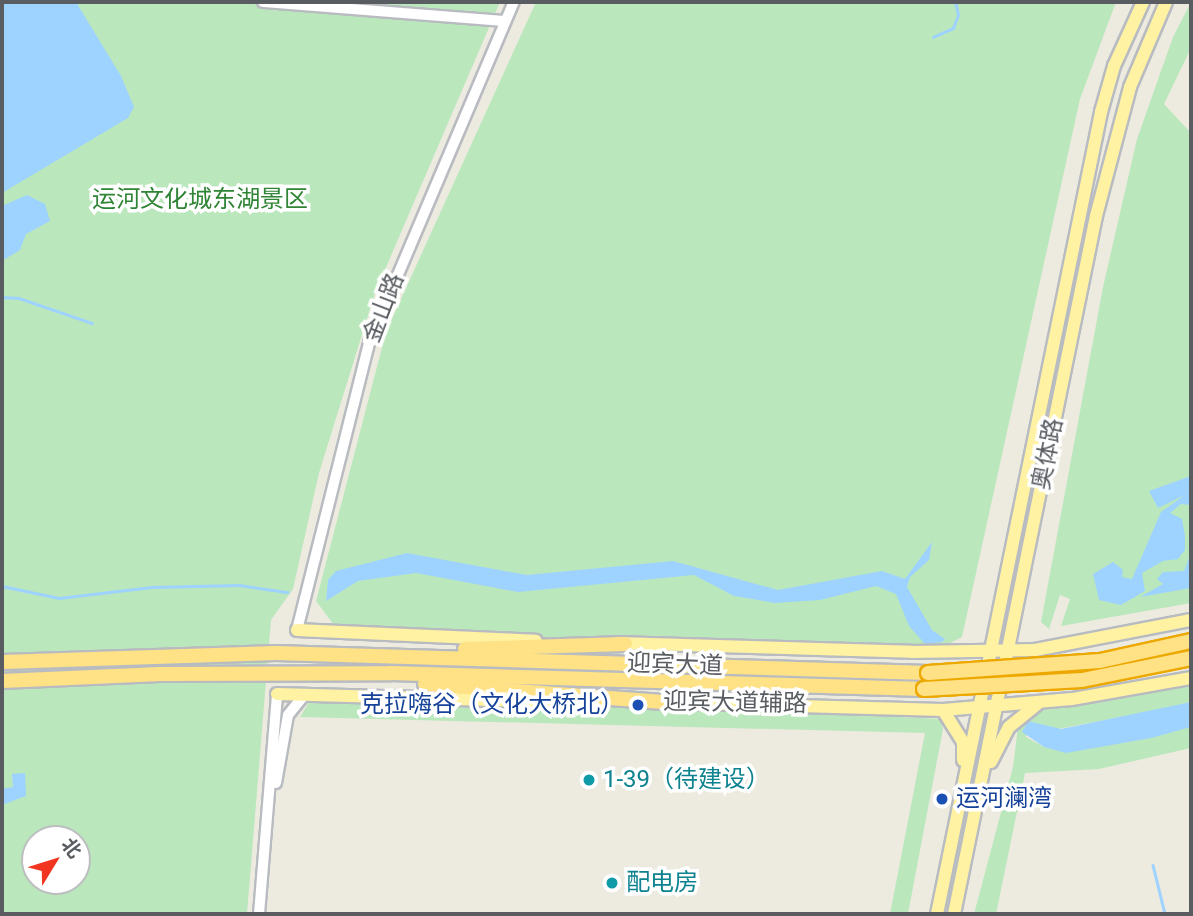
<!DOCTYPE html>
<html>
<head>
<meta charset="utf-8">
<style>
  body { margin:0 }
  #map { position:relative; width:1193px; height:916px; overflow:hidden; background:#edebe0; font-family:Roboto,"Noto Sans SC",sans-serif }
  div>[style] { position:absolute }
  .green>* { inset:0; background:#bbe7bc }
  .water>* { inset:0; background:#9ed3ff }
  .stream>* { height:2.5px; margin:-1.25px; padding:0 1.25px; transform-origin:1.25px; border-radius:1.25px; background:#9ed3ff }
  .roads { filter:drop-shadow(2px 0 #b8bbc0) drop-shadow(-2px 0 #b8bbc0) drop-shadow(0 2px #b8bbc0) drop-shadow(0 -2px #b8bbc0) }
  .minor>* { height:10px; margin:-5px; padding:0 5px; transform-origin:5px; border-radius:5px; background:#fff }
  .major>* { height:12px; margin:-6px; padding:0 6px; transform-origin:6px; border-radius:6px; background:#fff2a3 }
  .highway>* { height:14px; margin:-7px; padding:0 7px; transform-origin:7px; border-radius:7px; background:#ffe285 }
  .bridges { filter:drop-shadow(2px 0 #eda800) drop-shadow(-2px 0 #eda800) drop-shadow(0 2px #eda800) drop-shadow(0 -2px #eda800) }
  .highway-bridge>* { height:14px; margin:-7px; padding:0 7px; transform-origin:7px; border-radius:7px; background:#ffe285 }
  .dots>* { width:19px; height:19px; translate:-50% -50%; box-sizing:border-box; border:4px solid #fff; border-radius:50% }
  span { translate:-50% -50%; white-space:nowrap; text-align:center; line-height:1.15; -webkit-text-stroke:7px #fff; paint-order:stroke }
  .park-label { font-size:24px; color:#2f8435 }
  .street-label { font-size:24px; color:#595d62 }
  .transit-label { font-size:24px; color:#164399 }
  .right { translate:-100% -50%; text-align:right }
  .left { translate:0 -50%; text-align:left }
  .culture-label { font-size:24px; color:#0d838f }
  .frame { position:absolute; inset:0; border:4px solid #595d62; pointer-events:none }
  .north { position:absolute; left:21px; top:825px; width:70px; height:70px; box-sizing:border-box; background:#fff; border:2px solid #bdbec0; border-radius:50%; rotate:52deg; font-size:19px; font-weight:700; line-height:28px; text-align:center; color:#595d62 }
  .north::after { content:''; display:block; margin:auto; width:24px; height:32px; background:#f23521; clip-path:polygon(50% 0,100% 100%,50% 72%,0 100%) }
</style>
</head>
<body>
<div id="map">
  <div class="green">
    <i style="clip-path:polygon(evenodd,2px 2px,500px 2px,375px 293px,319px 473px,293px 589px,271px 620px,247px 914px,2px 914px,2px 2px,35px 839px,77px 839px,77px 881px,35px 881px,35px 839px)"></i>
    <i style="clip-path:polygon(536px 2px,1116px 2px,1080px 99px,962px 637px,922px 657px,343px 637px,316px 601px,386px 332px)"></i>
    <i style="clip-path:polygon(1191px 2px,1191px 48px,1164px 104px,1191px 133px,1191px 603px,1061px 626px,1070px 599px,1060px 595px,1049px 629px,1041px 622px,1103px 287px,1137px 139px,1173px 37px)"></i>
    <i style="clip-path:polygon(1191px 676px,1191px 702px,1172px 707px,1053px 730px,1028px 721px,1026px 737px,1044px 747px,1080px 750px,1191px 727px,1191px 748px,1099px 769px,1025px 773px,996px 914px,974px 914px,1013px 767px,1018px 727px,1047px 702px)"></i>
    <i style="clip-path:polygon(328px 688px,940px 719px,943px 729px,908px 914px,890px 914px,925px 733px,300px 717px,316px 691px)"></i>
  </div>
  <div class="water">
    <i style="clip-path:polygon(2px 2px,76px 2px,121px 76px,134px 107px,128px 118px,2px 193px)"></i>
    <i style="clip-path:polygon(27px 195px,45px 204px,50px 221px,26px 234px,20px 250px,2px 261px,2px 206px)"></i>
    <i style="clip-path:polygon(1191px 476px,1191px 505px,1181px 504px,1170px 513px,1182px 519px,1185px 536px,1185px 550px,1178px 559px,1163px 561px,1142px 573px,1145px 591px,1121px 605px,1099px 600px,1093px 574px,1113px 562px,1123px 570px,1122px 577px,1132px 579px,1161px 512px,1185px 495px,1158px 508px,1149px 491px)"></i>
    <i style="clip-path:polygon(932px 542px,929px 560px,910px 577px,907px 587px,932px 630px,945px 639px,942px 642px,925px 644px,909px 626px,896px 594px,876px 586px,820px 600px,775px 603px,734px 596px,694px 575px,518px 592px,416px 573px,358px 581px,326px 601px,328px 580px,336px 571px,407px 553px,527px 575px,673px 561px,778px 590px,882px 571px,905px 579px)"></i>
    <i style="clip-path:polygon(1191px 553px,1191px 588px,1140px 597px,1163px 584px,1157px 579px,1163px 572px,1184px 571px)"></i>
    <i style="clip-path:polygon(1191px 702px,1191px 727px,1151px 738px,1066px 753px,1044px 747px,1022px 732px,1028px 721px,1061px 729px)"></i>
    <i style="clip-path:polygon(25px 773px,26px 796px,2px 805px,2px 789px,13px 787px,12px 774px)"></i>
  </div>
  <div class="stream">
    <i style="left:933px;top:37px;width:22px;rotate:-24deg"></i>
    <i style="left:953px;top:28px;width:14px;rotate:-69deg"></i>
    <i style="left:958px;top:15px;width:13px;rotate:-103deg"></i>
    <i style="left:2px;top:297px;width:17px;rotate:3deg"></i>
    <i style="left:19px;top:298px;width:77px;rotate:18.9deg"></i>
    <i style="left:2px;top:586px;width:58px;rotate:11.9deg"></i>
    <i style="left:59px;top:598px;width:95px;rotate:-6.7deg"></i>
    <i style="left:153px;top:587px;width:86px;rotate:-1.3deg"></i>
    <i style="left:239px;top:585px;width:49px;rotate:8.3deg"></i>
    <i style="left:1153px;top:865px;width:50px;rotate:76.2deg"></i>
  </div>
  <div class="roads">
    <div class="minor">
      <i style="left:263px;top:2px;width:243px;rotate:4.5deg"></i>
      <i style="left:297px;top:630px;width:296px;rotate:-75.9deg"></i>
      <i style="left:369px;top:343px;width:371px;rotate:-67deg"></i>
      <i style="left:276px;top:783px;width:69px;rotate:-80deg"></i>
      <i style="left:288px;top:715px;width:26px;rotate:-51deg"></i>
      <i style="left:259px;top:914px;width:221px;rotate:-85.3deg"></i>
    </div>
    <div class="major">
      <i style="left:297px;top:630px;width:239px;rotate:2.6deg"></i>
      <i style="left:617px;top:643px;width:295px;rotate:1.7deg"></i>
      <i style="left:912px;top:652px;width:123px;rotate:-0.9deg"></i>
      <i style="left:1035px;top:650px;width:159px;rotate:-10.9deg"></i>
      <i style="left:277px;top:694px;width:322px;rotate:1.6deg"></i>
      <i style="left:659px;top:702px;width:284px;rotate:1.6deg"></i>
      <i style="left:943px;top:710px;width:129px;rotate:-4.9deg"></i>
      <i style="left:1072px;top:699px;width:121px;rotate:-10deg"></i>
      <i style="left:943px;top:710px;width:38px;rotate:58deg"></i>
      <i style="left:963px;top:742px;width:18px;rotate:90deg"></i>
      <i style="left:991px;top:762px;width:39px;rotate:-63deg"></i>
      <i style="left:1009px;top:727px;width:36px;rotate:-39deg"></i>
      <i style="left:937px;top:914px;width:819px;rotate:-78.44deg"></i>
      <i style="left:1101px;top:112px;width:48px;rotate:-74.2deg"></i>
      <i style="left:1114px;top:66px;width:70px;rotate:-65.6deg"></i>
      <i style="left:954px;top:914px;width:712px;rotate:-78.5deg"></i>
      <i style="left:1096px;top:216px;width:133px;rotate:-75.2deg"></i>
      <i style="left:1130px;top:87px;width:92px;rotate:-67deg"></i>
    </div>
    <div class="highway">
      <i style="left:465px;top:649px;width:160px;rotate:-1.8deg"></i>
      <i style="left:2px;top:662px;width:274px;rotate:-1.9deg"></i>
      <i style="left:276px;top:653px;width:652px;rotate:1.76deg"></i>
      <i style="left:2px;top:681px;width:158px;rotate:-2.5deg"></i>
      <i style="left:160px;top:674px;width:231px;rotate:-0.2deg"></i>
      <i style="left:391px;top:673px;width:533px;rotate:1.72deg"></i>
      <i style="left:425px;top:684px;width:242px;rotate:4.3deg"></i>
    </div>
  </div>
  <div class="bridges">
    <div class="highway-bridge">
      <i style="left:928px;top:673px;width:172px;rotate:-4deg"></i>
      <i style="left:1100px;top:661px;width:93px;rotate:-12.4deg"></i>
      <i style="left:924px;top:689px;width:158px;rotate:-3.3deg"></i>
      <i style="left:1082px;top:680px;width:111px;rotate:-11.4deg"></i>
    </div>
  </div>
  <div class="dots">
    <i style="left:638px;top:705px;background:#1a4fb4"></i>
    <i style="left:589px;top:780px;background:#0f9aa8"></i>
    <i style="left:942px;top:799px;background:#1a4fb4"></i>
    <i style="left:612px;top:883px;background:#0f9aa8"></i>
  </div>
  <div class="park-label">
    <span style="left:200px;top:200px">运河文化城东湖景区</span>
  </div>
  <div class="street-label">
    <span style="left:384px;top:308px;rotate:-69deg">金山路</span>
    <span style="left:1048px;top:454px;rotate:-79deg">奥体路</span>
    <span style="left:675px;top:665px;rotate:2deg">迎宾大道</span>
    <span style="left:735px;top:703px;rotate:1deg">迎宾大道辅路</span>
  </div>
  <div class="transit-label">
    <span class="right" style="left:624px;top:705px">克拉嗨谷（文化大桥北）</span>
    <span class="left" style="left:956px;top:799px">运河澜湾</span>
  </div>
  <div class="culture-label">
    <span class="left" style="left:603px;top:780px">1-39（待建设）</span>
    <span class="left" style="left:626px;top:883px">配电房</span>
  </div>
  <div class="frame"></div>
  <div class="north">北</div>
</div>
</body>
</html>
